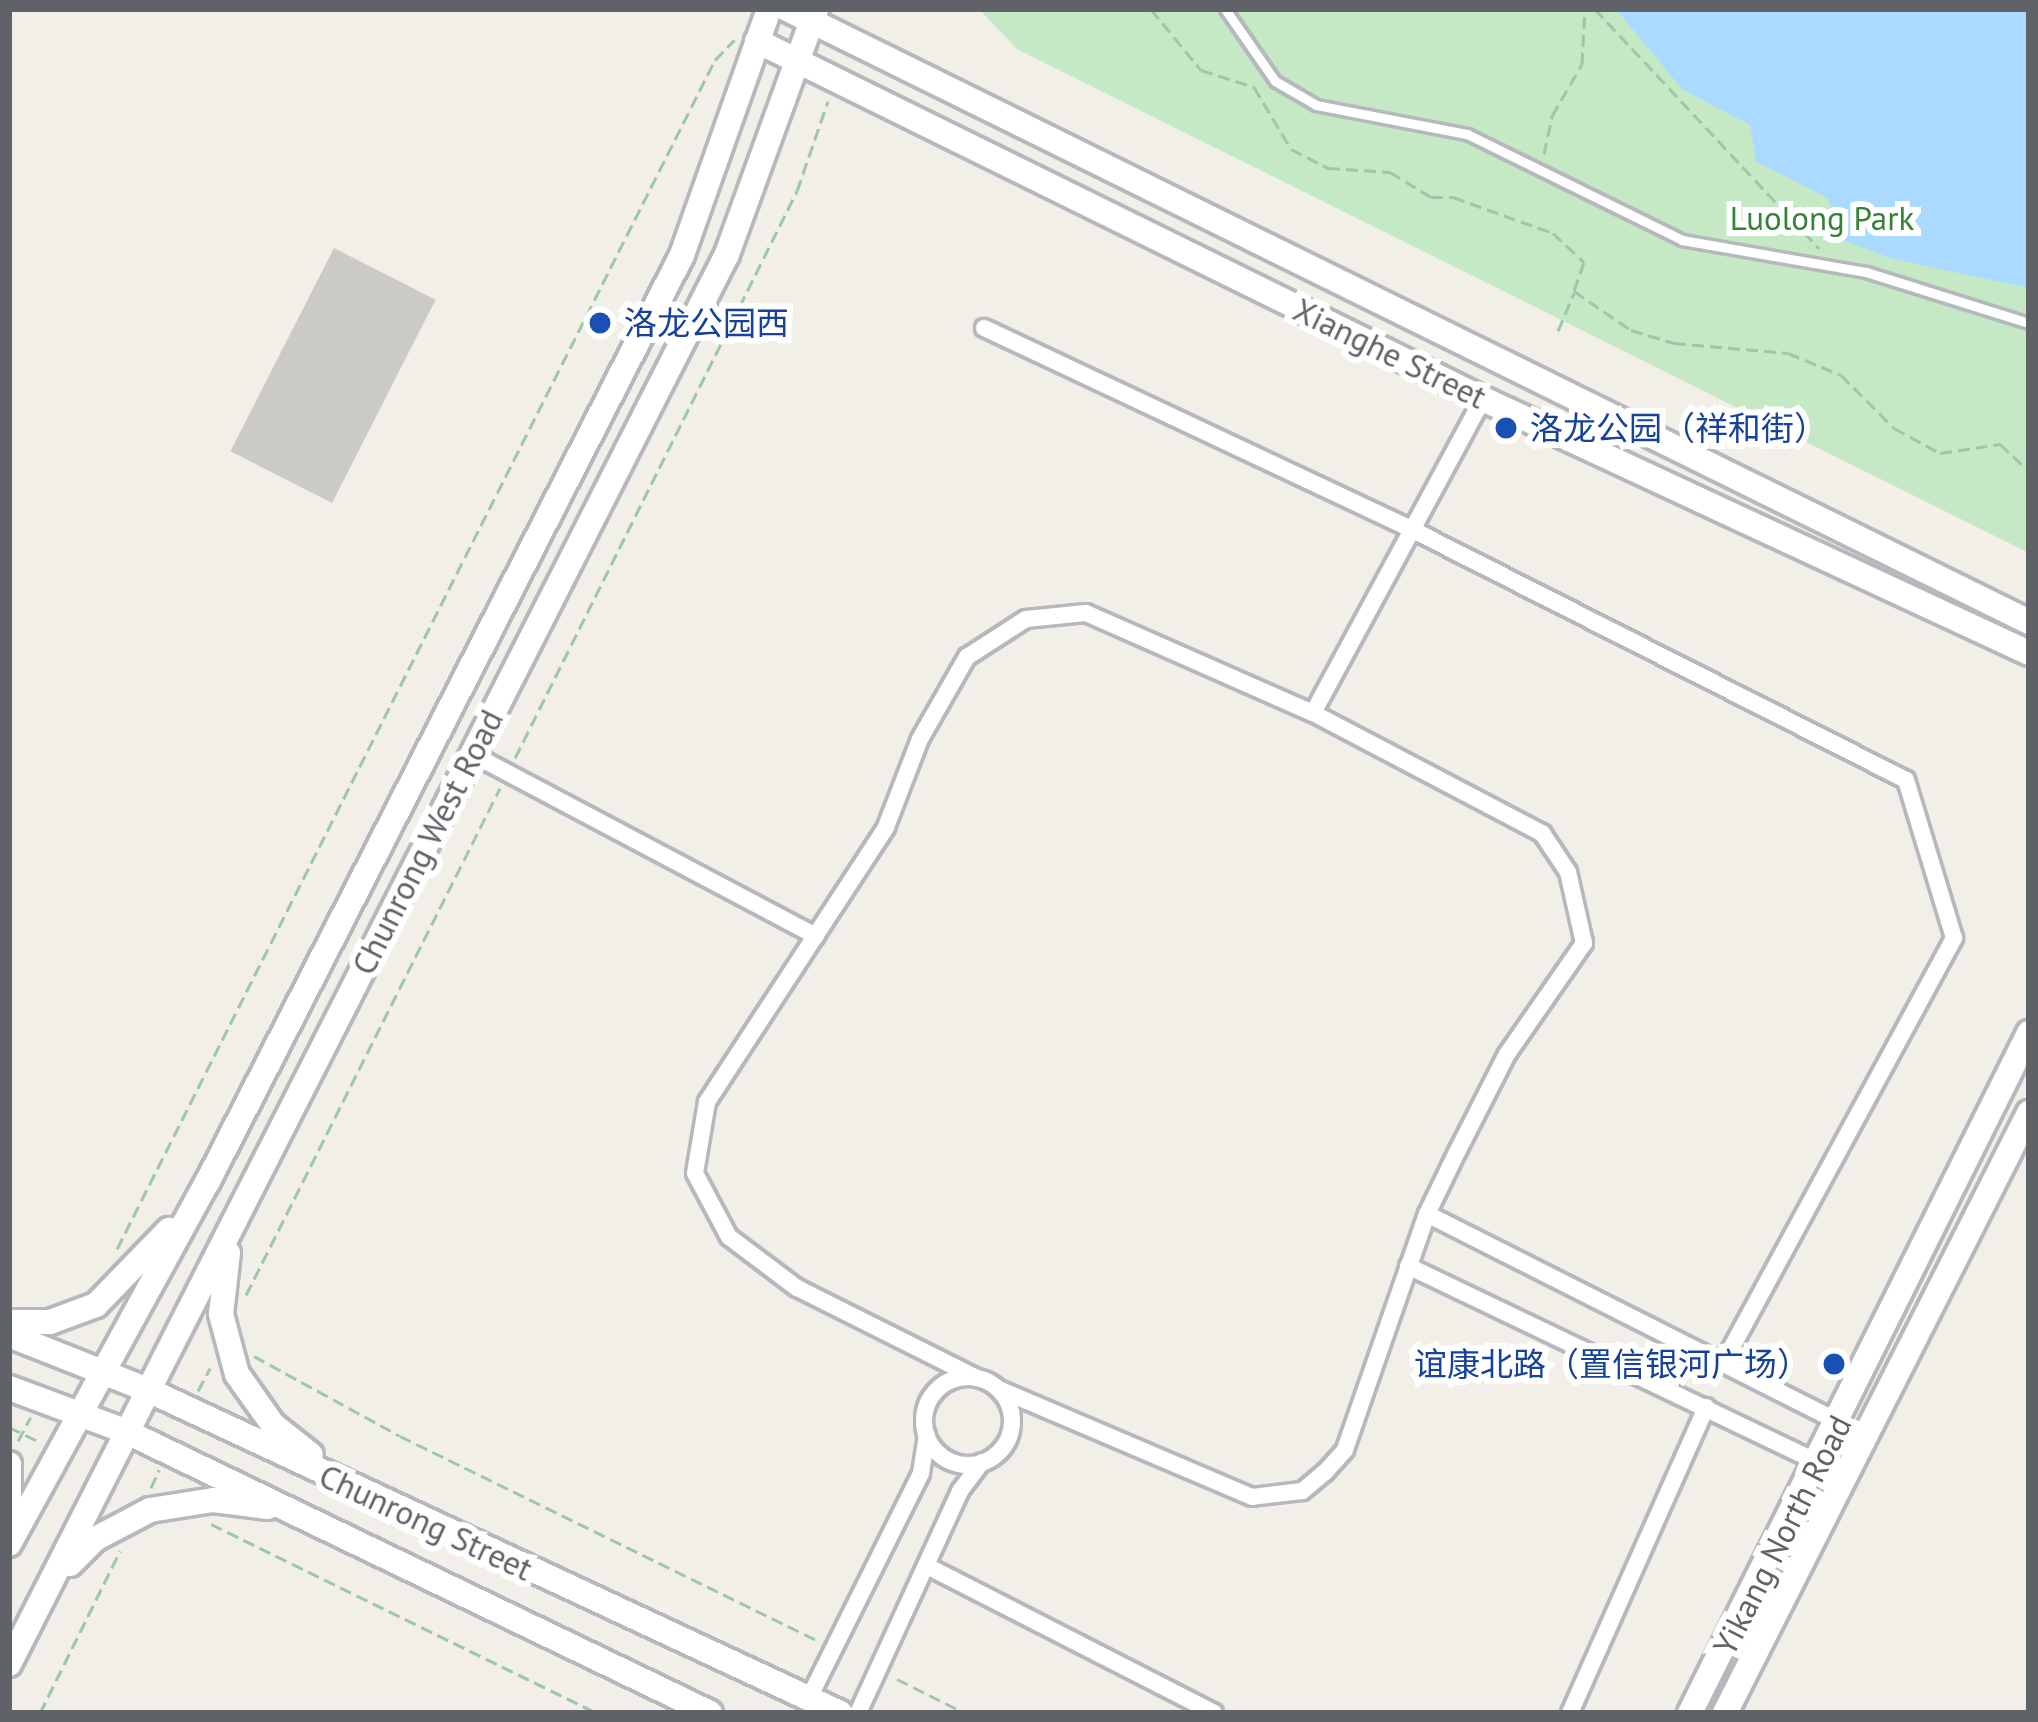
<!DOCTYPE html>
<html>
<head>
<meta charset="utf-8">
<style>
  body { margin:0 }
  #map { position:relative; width:2038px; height:1722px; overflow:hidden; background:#f1efe8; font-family:"PT Sans","Noto Sans SC",sans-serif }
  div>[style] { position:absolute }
  .green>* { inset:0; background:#c5e8c5 }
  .water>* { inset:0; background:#aadaff }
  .building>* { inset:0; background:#cccac5; transform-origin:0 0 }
  .path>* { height:3px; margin-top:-1.5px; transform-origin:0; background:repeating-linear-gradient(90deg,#9cc7a9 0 12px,transparent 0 18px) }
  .roads { filter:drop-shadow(3px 0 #b5b8bc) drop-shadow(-3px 0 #b5b8bc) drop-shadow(0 3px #b5b8bc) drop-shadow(0 -3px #b5b8bc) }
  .lane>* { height:9px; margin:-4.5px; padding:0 4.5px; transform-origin:4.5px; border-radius:4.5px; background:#fff }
  .street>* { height:16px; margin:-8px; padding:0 8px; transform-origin:8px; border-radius:8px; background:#fff }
  .street>.ring { margin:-8px; padding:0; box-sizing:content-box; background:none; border:16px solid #fff; border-radius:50% }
  .secondary>* { height:24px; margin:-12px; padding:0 12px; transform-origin:12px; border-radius:12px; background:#fff }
  .dots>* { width:33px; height:33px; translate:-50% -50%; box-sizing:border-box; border:6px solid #fff; border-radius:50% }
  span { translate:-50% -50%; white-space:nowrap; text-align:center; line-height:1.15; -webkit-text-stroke:12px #fff; paint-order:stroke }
  .park-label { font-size:33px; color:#348238 }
  .transit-label { font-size:33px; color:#164399 }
  .left { translate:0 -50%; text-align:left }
  .right { translate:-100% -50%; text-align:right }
  .street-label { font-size:33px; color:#5f6368 }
  .frame { position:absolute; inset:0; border:12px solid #5f6368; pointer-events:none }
</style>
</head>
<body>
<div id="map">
  <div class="green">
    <i style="clip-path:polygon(979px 9px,2029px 9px,2029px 553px,1017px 49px)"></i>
  </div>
  <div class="water">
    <i style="clip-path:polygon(1616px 9px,2029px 9px,2029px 288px,1893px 259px,1837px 238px,1829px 199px,1756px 161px,1750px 125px,1682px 89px)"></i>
  </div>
  <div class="building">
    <i style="left:334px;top:248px;width:114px;height:228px;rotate:27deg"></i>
  </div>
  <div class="path">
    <i style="left:1151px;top:9px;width:79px;rotate:50.7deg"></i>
    <i style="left:1201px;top:70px;width:56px;rotate:17.8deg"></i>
    <i style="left:1254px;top:87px;width:72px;rotate:59.2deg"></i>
    <i style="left:1291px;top:149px;width:42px;rotate:27.2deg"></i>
    <i style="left:1328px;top:168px;width:62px;rotate:3.7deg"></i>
    <i style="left:1390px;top:172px;width:48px;rotate:31.4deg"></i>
    <i style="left:1431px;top:197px;width:22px"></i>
    <i style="left:1453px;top:197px;width:106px;rotate:19.8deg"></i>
    <i style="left:1553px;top:233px;width:42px;rotate:43.1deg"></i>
    <i style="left:1584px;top:262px;width:31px;rotate:109deg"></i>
    <i style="left:1574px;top:291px;width:69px;rotate:34.4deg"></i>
    <i style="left:1631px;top:330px;width:45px;rotate:16.8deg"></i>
    <i style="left:1674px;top:343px;width:114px;rotate:5deg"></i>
    <i style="left:1788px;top:353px;width:57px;rotate:22.5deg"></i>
    <i style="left:1841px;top:375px;width:75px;rotate:45deg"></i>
    <i style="left:1894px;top:428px;width:52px;rotate:28.5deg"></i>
    <i style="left:1940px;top:453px;width:61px;rotate:-8.5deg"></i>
    <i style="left:2000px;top:444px;width:40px;rotate:43deg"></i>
    <i style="left:1595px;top:9px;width:328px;rotate:46.9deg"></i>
    <i style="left:1544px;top:154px;width:39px;rotate:-78deg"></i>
    <i style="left:1552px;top:116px;width:60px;rotate:-60deg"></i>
    <i style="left:1582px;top:64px;width:55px;rotate:-86.9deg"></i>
    <i style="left:1558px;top:331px;width:41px;rotate:-67.2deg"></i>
    <i style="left:515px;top:758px;width:633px;rotate:-63.56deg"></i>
    <i style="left:797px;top:191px;width:95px;rotate:-71deg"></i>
    <i style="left:117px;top:1249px;width:1331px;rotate:-63.3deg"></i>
    <i style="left:715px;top:60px;width:28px;rotate:-46deg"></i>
    <i style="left:246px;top:1295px;width:567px;rotate:-63.39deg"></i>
    <i style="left:254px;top:1356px;width:166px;rotate:28.7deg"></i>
    <i style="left:400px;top:1436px;width:466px;rotate:26.1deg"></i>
    <i style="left:198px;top:1391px;width:26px;rotate:-62deg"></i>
    <i style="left:9px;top:1427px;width:34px;rotate:26deg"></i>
    <i style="left:18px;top:1441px;width:27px;rotate:-62deg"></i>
    <i style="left:151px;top:1488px;width:20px;rotate:-66deg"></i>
    <i style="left:211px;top:1524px;width:430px;rotate:26.1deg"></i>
    <i style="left:897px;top:1679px;width:76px;rotate:26.6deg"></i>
    <i style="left:40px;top:1713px;width:181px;rotate:-63.7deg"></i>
  </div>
  <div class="roads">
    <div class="lane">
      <i style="left:1225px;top:9px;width:88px;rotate:55.2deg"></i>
      <i style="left:1275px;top:81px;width:48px;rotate:30.3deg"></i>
      <i style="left:1316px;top:105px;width:154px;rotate:10.9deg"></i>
      <i style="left:1467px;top:134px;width:240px;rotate:26.2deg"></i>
      <i style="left:1682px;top:240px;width:187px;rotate:9.9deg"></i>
      <i style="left:1866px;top:272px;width:171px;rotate:17.4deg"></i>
    </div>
    <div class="street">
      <i style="left:984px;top:328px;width:467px;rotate:25.2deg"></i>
      <i style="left:1407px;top:527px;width:559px;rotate:26.89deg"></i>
      <i style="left:1906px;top:780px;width:165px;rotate:73.1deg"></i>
      <i style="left:1954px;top:938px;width:484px;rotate:118.5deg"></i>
      <i style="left:1313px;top:713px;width:357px;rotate:-61.6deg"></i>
      <i style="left:472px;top:754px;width:389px;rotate:27.9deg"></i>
      <i style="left:1427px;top:1214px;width:463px;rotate:26.8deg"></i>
      <i style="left:1408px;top:1266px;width:456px;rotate:25.6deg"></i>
      <i class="ring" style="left:924px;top:1377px;width:72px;height:72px"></i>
      <i style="left:977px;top:1378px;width:201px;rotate:-153.4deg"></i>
      <i style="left:797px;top:1288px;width:85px;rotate:-143.1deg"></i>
      <i style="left:729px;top:1237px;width:72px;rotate:-118deg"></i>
      <i style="left:695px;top:1173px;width:72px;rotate:-80.4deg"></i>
      <i style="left:707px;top:1102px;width:328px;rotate:-56.9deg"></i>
      <i style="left:886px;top:827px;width:94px;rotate:-68.9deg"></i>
      <i style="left:920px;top:739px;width:95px;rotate:-60.2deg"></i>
      <i style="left:967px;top:657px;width:70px;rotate:-32.8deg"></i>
      <i style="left:1026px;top:619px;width:60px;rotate:-5.7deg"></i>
      <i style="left:1086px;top:613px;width:248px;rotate:23.8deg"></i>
      <i style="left:1313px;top:713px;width:259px;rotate:27.7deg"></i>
      <i style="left:1542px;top:833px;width:47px;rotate:56.3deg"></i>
      <i style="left:1568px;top:872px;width:73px;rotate:77.3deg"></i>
      <i style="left:1584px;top:943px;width:135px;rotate:124.7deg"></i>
      <i style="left:1507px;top:1054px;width:110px;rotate:117deg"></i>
      <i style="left:1457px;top:1152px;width:69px;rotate:115.8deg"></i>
      <i style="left:1427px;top:1214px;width:250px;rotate:109.2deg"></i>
      <i style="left:1345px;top:1450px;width:30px;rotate:132deg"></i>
      <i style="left:1325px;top:1472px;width:30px;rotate:140deg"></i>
      <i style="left:1302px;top:1491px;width:50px;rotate:173.2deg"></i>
      <i style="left:1252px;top:1497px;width:277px;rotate:-156.9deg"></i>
      <i style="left:929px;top:1567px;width:320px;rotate:27.1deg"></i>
      <i style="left:809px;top:1698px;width:251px;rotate:-63.5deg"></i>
      <i style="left:921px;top:1473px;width:38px;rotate:-81deg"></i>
      <i style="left:858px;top:1713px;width:244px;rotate:-65.3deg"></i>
      <i style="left:960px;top:1491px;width:36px;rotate:-53deg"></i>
      <i style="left:1570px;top:1713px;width:335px;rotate:-66deg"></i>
    </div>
    <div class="secondary">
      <i style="left:787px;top:9px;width:1385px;rotate:26.27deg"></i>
      <i style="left:757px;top:41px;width:809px;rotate:26.25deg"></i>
      <i style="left:1483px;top:399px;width:602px;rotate:24.95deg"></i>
      <i style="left:228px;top:1253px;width:61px;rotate:96.5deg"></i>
      <i style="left:221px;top:1314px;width:62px;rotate:75.1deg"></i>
      <i style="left:237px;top:1374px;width:62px;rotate:54.8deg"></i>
      <i style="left:273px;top:1425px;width:48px;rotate:38.3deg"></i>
      <i style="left:9px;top:1322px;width:41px"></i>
      <i style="left:50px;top:1322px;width:49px;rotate:-20.3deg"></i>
      <i style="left:96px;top:1305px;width:105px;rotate:-45.8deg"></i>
      <i style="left:9px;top:1335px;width:149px;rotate:21.6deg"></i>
      <i style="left:148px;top:1390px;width:764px;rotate:25.02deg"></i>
      <i style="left:9px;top:1388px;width:126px;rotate:20.4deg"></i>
      <i style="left:127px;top:1432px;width:647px;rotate:25.73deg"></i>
      <i style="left:9px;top:1464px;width:65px;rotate:90deg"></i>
      <i style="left:9px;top:1544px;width:414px;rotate:-61.3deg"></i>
      <i style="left:208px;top:1181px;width:1040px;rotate:-62.89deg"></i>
      <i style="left:682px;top:255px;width:261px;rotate:-70.5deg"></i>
      <i style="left:70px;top:1564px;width:35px;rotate:-45deg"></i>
      <i style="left:95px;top:1539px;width:62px;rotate:-27.8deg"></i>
      <i style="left:150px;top:1510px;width:64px;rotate:-9deg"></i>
      <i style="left:213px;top:1500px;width:55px;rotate:7.3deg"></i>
      <i style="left:9px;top:1664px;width:1582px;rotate:-63.01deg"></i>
      <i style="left:727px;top:254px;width:261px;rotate:-70deg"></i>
      <i style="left:1690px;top:1713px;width:760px;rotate:-63.5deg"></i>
      <i style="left:1725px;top:1713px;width:673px;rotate:-63.13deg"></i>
    </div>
  </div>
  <div class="dots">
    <i style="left:600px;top:323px;background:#1a4fb4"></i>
    <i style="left:1506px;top:428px;background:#1a4fb4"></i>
    <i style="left:1834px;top:1364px;background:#1a4fb4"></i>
  </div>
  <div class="park-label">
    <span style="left:1822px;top:218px">Luolong Park</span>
  </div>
  <div class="transit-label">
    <span class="left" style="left:624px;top:323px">洛龙公园西</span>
    <span class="left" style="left:1530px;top:428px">洛龙公园（祥和街）</span>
    <span class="right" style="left:1810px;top:1364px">谊康北路（置信银河广场）</span>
  </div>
  <div class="street-label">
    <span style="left:1390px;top:353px;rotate:26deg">Xianghe Street</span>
    <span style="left:427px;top:842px;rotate:-63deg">Chunrong West Road</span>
    <span style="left:426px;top:1522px;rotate:25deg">Chunrong Street</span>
    <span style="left:1782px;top:1535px;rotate:-63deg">Yikang North Road</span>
  </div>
  <div class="frame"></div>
</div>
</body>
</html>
